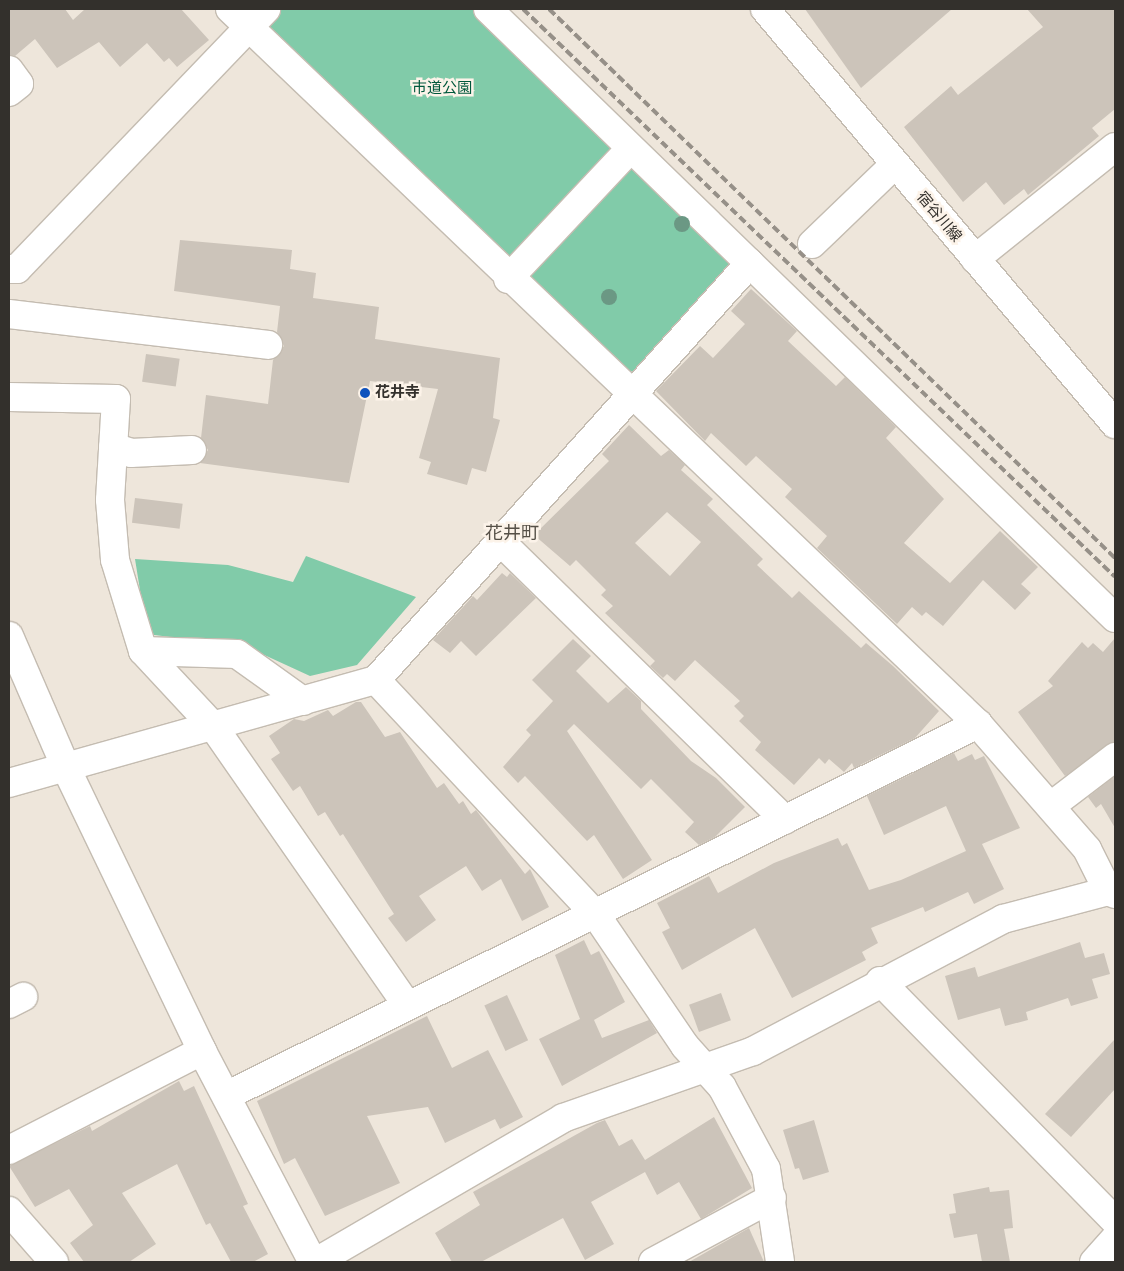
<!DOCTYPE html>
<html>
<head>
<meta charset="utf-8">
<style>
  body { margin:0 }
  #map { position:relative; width:1124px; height:1271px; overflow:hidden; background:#eee6db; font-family:Cabin,"Noto Sans JP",sans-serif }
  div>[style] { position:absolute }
  .green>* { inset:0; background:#81cba9 }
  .building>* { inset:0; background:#ccc4ba; transform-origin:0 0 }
  .roads { filter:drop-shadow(1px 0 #c4bcb1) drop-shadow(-1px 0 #c4bcb1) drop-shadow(0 1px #c4bcb1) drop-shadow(0 -1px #c4bcb1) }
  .minor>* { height:28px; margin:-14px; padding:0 14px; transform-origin:14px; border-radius:14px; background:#fff }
  .major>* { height:28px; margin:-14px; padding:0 14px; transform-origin:14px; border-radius:14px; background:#fff }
  .rail>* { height:4px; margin-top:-2px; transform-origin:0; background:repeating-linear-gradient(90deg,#969088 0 8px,transparent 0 12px) }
  .trees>* { width:16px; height:16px; margin:-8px; border-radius:50%; background:#6b9884 }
  .dots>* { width:14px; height:14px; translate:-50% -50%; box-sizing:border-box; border:2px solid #fcf3e9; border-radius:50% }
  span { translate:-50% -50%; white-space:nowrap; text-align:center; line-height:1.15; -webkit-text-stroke:5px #fcf3e9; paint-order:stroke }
  .park-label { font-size:15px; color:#00583c }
  .street-label { font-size:15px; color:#33302c }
  .poi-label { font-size:15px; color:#33302c; font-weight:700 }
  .left { translate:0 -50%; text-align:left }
  .quarter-label { font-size:18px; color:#565047 }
  .frame { position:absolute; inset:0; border:10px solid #33302c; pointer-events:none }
</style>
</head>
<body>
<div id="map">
  <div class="green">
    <i style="clip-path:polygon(282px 9px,475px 9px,611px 141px,613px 156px,520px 255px,503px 257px,271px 36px,269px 22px)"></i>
    <i style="clip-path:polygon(638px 166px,727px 251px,730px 269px,638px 371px,623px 372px,529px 279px,530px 266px,624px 169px)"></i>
    <i style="clip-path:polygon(306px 556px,416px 597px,357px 665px,310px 676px,247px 647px,147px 634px,135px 559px,228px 565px,293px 582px)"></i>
  </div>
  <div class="building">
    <i style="clip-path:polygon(9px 9px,65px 9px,73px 20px,85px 9px,181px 9px,209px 40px,177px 67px,169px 58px,164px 62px,147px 43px,120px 67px,99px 42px,57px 68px,35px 39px,15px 56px,9px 55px)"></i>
    <i style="clip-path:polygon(805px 9px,952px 9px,861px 88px)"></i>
    <i style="clip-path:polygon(1027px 9px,1115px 9px,1115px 109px,1092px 128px,1099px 136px,1028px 195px,1024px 189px,1004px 205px,986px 182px,963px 202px,904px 127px,951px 86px,958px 95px,1043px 27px)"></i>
    <i style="clip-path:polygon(180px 240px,292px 250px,290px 269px,316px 273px,313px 298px,379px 307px,375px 339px,500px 358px,493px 418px,500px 420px,486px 472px,472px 468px,467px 485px,427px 474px,431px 462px,419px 458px,438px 389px,370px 381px,349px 483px,200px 463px,208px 450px,201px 438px,206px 395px,268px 404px,273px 360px,284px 346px,277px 332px,280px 306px,174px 291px)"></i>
    <i style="clip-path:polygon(751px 289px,797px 331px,788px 341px,836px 386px,845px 377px,896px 427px,886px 438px,944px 499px,904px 543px,950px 583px,1000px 531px,1038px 567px,1021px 584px,1031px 593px,1015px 610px,983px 580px,943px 626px,926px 612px,922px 616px,912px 607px,897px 624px,817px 548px,827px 536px,785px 497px,792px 489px,756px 456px,746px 466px,711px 433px,705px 441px,656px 391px,700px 346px,713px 358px,745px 324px,731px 311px)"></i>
    <i style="left:146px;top:354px;width:34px;height:28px;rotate:8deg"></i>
    <i style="clip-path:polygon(evenodd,629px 425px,661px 456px,669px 450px,685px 465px,681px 470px,713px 499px,707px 505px,763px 559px,757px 565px,792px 598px,799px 591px,861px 648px,866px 643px,893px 666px,939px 711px,915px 738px,854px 768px,852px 763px,844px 772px,829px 759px,825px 764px,819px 758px,794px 785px,755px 750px,761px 742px,739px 721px,744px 716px,734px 706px,740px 701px,695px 660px,675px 681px,667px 674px,663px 678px,650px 666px,655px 661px,605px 613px,613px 606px,601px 595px,606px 590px,576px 560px,570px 566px,534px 535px,609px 461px,602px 454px,629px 425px,667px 512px,701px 542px,670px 576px,635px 543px,667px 512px)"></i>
    <i style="left:135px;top:498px;width:48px;height:25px;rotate:7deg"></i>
    <i style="clip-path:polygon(502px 573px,507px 577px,510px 573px,536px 598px,476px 656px,461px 641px,450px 653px,433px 640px,473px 596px,477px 600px)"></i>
    <i style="clip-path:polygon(1115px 638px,1115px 742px,1065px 776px,1018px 712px,1053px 686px,1048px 681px,1082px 642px,1088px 648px,1093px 643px,1103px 652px)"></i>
    <i style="clip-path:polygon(573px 639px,591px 656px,576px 671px,608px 703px,626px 687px,641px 701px,641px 709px,691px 761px,716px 778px,745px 807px,715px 837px,699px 845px,685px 832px,694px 822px,651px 779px,641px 789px,574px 724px,567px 731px,652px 860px,623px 879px,594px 835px,587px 841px,525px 776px,518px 783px,503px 767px,531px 735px,526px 730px,553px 701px,532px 680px)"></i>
    <i style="clip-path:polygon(356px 702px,361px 702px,385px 737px,400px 732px,437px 788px,444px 783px,459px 804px,463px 801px,471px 814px,476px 810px,525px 874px,530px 869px,549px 907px,522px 921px,501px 879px,482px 891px,466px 866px,419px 896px,436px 920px,406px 942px,388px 918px,394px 914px,343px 834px,340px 836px,325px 812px,318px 816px,300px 786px,293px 791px,271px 759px,280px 753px,269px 736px,294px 719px,304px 721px,328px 710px,333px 716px)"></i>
    <i style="clip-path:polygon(954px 753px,958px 761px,972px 754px,975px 760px,984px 756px,1020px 828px,982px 844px,1004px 889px,974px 904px,968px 892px,925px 912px,923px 907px,871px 928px,878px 943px,862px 952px,866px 960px,792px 998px,755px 928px,682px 970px,662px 932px,670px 928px,657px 903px,709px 876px,718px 893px,774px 863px,838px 838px,842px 846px,847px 843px,869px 890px,901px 880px,966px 851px,946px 806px,884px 835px,867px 796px)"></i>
    <i style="clip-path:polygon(1115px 776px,1115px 828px,1101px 804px,1096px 808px,1088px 797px)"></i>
    <i style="clip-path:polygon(584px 940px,591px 955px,599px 951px,625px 1002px,594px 1020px,602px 1038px,649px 1020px,657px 1033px,562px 1086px,539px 1039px,580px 1019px,555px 955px)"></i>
    <i style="clip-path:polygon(1080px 942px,1085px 958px,1104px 953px,1110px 974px,1092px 979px,1098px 998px,1071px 1006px,1068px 998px,1026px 1012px,1028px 1020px,1005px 1026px,1000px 1008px,958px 1020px,945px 976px,975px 967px,978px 977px)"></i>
    <i style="left:721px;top:993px;width:29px;height:34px;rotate:70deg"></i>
    <i style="left:507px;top:995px;width:50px;height:25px;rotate:65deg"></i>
    <i style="clip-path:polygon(427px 1016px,452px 1068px,488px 1050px,523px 1117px,500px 1129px,495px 1119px,445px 1143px,428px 1107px,367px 1116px,400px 1183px,325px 1216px,295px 1158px,284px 1164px,257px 1101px)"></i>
    <i style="clip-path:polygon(1115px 1039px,1115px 1089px,1071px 1137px,1045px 1114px)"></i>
    <i style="clip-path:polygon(179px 1081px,184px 1091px,194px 1086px,248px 1204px,243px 1206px,268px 1254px,253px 1262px,231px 1262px,210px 1223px,206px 1225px,177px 1164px,122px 1193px,156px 1244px,129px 1262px,84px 1262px,70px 1243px,93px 1225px,69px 1189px,35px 1207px,9px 1166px,90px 1126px,92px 1131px)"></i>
    <i style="clip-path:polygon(714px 1117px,752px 1188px,701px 1219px,679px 1182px,657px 1195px,645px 1172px,591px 1202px,614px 1244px,585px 1260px,563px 1218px,481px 1262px,452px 1262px,435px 1233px,480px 1205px,473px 1192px,597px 1123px,605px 1120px,619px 1146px,632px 1139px,645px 1160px)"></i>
    <i style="clip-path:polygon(814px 1120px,829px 1172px,803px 1180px,799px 1168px,795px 1169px,783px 1130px)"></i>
    <i style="clip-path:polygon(989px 1187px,990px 1192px,1009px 1190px,1013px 1228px,1004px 1229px,1010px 1262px,982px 1262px,977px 1234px,954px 1238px,949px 1214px,956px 1213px,953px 1194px)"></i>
    <i style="clip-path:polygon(749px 1228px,764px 1262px,689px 1262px,717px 1246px)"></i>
  </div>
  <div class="roads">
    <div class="minor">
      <i style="left:230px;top:9px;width:1035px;rotate:43.71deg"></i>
      <i style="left:978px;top:724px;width:166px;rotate:48.9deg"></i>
      <i style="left:1087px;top:849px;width:47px;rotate:63.4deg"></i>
      <i style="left:488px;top:9px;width:874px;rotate:44.17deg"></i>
      <i style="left:9px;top:70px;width:17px;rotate:54deg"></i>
      <i style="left:19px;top:84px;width:13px;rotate:141deg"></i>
      <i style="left:812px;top:244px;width:115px;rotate:-43.9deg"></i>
      <i style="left:975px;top:259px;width:179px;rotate:-38.7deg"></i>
      <i style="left:9px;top:269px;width:8px"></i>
      <i style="left:17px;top:269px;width:360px;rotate:-46.2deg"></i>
      <i style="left:508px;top:279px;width:178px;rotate:-46.8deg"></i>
      <i style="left:9px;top:314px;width:261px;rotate:6.8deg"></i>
      <i style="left:9px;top:397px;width:107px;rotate:1.1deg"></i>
      <i style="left:116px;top:399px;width:101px;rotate:93.4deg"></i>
      <i style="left:110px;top:500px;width:60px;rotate:85.2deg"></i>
      <i style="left:115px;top:560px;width:95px;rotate:72.9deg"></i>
      <i style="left:143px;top:651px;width:103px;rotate:47deg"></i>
      <i style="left:213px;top:726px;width:338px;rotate:55.2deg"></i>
      <i style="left:113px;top:447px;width:19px;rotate:18deg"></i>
      <i style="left:131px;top:453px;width:61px;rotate:-2.8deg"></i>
      <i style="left:499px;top:540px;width:400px;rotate:44.4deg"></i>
      <i style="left:9px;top:636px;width:144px;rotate:66.6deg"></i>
      <i style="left:66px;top:768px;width:314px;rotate:64.3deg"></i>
      <i style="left:202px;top:1051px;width:238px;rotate:62.3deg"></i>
      <i style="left:143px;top:651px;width:94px;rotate:1.8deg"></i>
      <i style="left:237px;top:654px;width:81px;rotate:35.5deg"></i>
      <i style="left:376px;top:680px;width:322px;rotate:46.9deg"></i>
      <i style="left:596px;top:915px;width:158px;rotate:55.8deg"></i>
      <i style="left:685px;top:1046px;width:55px;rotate:47.9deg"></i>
      <i style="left:722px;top:1087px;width:93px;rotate:61.8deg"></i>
      <i style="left:766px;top:1169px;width:94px;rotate:81.4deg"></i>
      <i style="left:9px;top:783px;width:381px;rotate:-15.7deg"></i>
      <i style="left:376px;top:680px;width:560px;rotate:-48.11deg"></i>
      <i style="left:1051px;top:806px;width:81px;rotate:-37.4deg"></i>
      <i style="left:880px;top:981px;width:336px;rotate:45.6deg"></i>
      <i style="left:9px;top:1004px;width:16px;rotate:-27deg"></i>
      <i style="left:228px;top:1095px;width:837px;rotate:-26.32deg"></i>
      <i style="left:9px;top:1150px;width:217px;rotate:-27.2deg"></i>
      <i style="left:9px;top:1211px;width:68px;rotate:48.6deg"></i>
      <i style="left:316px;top:1262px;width:286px;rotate:-30.2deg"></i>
      <i style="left:563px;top:1118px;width:201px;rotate:-19.4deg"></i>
      <i style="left:753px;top:1051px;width:283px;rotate:-27.8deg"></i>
      <i style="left:1003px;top:919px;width:109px;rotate:-14.9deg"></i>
      <i style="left:1108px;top:891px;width:8px;rotate:23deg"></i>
      <i style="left:653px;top:1262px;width:135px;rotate:-28.3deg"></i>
      <i style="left:1094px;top:1262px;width:31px;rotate:-48deg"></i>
    </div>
    <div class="major">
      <i style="left:765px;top:9px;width:543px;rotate:49.86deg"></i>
    </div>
  </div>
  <div class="rail">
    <i style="left:523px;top:9px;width:820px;rotate:43.81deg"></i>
    <i style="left:549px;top:9px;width:789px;rotate:44.13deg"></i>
  </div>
  <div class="trees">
    <i style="left:682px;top:224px"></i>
    <i style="left:609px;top:297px"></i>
  </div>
  <div class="dots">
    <i style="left:365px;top:393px;background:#0e52bd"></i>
  </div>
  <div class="park-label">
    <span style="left:442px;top:89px">市道公園</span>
  </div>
  <div class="street-label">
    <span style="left:939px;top:217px;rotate:50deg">宿谷川線</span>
  </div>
  <div class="poi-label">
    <span class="left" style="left:375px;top:393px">花井寺</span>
  </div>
  <div class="quarter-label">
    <span style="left:512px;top:533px">花井町</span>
  </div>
  <div class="frame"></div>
</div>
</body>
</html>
